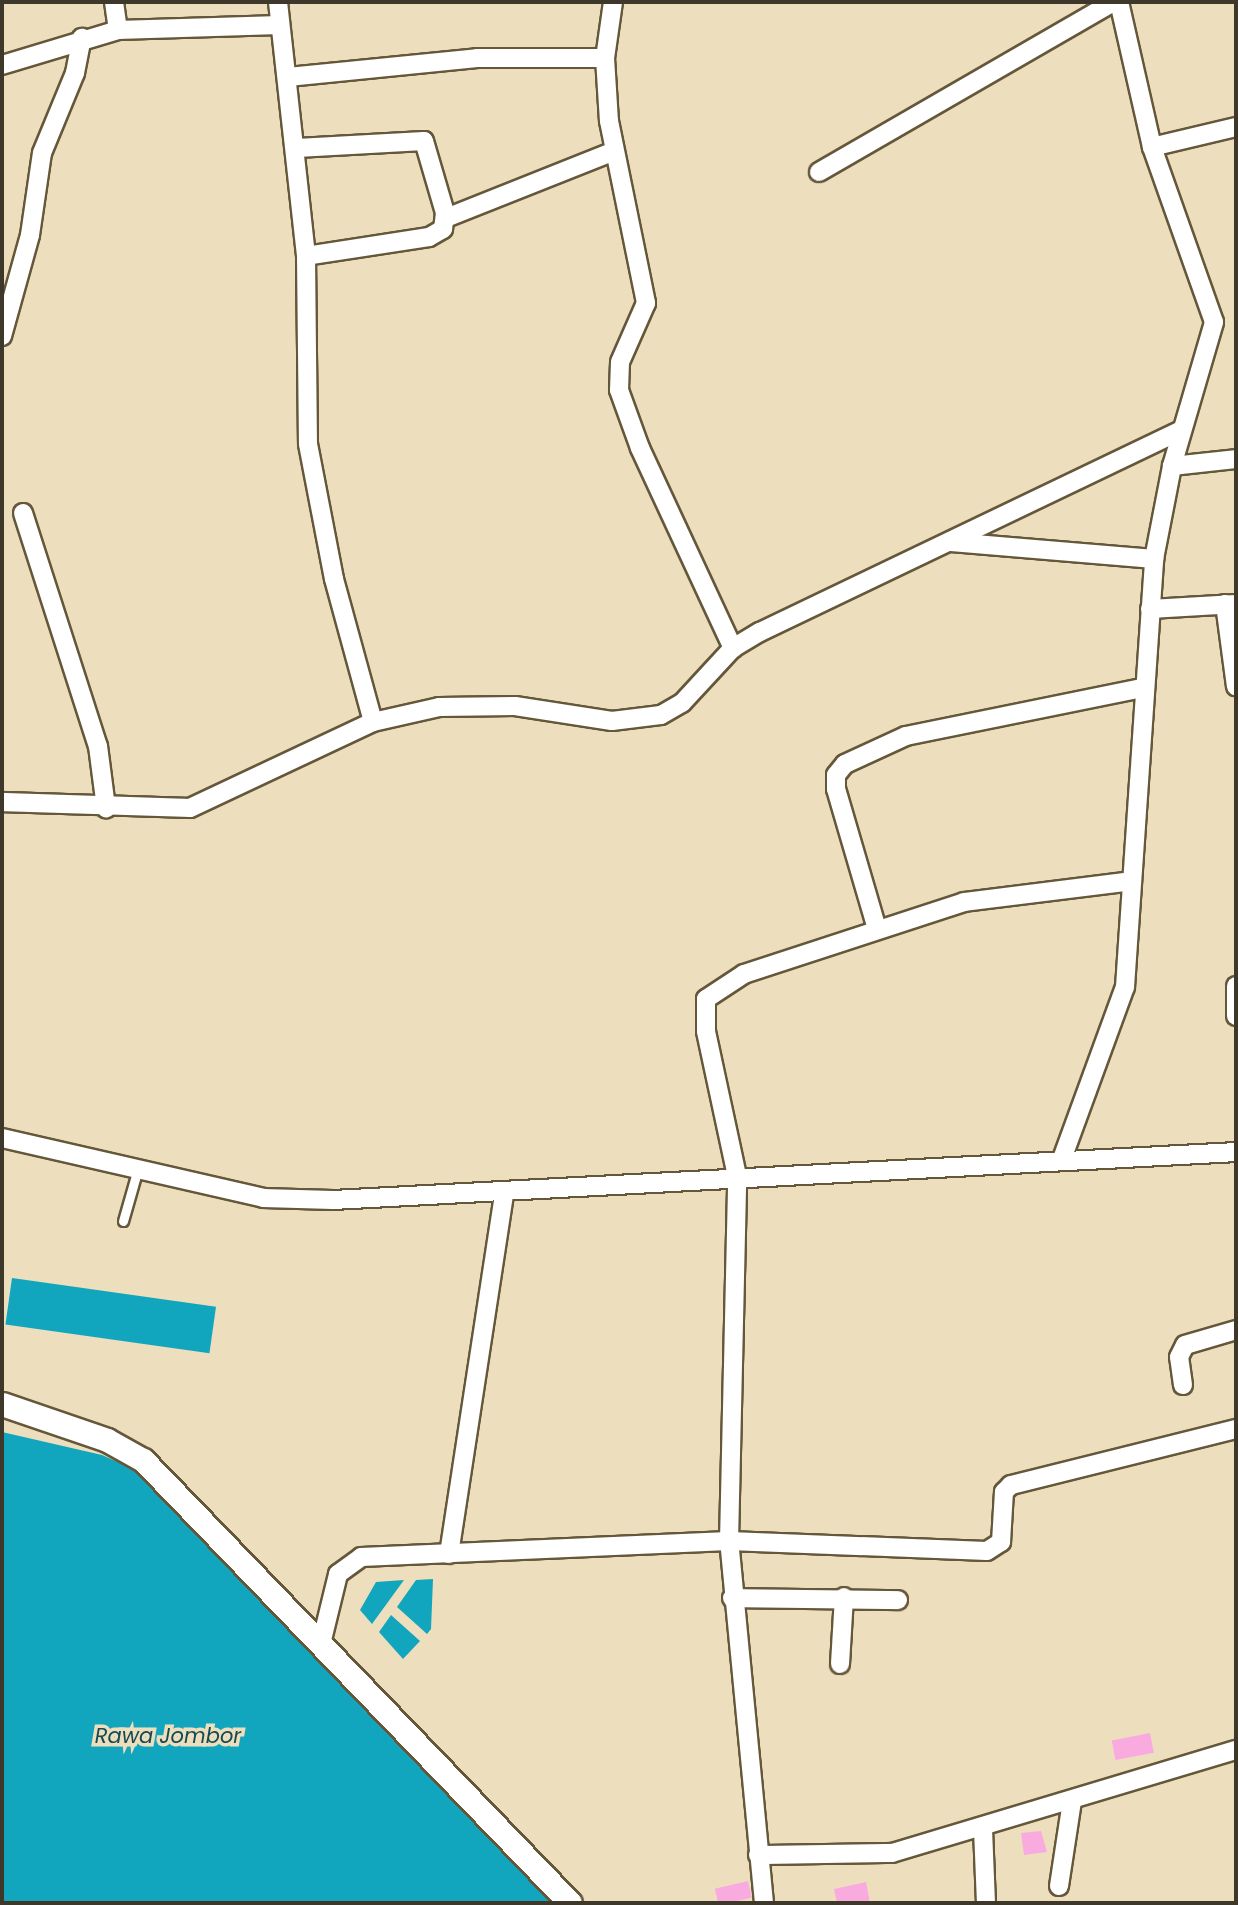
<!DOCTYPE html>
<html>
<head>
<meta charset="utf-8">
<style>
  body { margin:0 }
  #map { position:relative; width:1238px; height:1905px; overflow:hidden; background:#eddebd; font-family:Poppins,sans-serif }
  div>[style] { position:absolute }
  .water>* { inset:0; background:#11a6bd; transform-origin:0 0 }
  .building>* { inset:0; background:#f9abe0; transform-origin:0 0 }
  .roads { filter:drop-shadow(2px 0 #64573a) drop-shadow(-2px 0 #64573a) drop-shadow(0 2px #64573a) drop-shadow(0 -2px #64573a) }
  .service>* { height:9px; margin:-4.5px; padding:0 4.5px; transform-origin:4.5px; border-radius:4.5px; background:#fff }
  .minor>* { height:18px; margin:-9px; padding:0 9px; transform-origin:9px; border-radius:9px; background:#fff }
  .tertiary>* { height:23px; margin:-11.5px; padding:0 11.5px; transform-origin:11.5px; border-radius:11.5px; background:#fff }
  span { translate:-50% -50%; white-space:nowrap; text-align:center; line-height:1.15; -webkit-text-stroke:7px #eddebd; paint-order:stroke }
  .water-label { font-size:21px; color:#144b54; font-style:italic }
  .frame { position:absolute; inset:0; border:4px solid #3e382a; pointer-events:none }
</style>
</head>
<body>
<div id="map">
  <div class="water">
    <i style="left:12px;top:1278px;width:206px;height:47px;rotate:8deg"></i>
    <i style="clip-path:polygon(2px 1432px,102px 1455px,140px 1472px,558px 1903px,2px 1903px)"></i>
    <i style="clip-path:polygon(433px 1579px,431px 1629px,427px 1634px,397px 1607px,416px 1580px)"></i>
    <i style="clip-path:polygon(404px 1580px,372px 1624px,360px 1610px,376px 1582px)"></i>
    <i style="clip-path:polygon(391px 1615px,420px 1641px,403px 1659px,379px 1632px)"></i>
  </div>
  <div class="building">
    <i style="left:1150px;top:1733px;width:20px;height:39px;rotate:79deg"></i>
    <i style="clip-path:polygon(1041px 1831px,1047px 1852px,1024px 1855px,1021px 1833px)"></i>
    <i style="left:748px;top:1881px;width:17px;height:34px;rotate:77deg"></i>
    <i style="clip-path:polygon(866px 1882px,870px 1903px,837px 1903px,834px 1889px)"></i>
  </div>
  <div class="roads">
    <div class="service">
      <i style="left:123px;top:1221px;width:51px;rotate:-74.1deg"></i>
    </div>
    <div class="minor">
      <i style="left:114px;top:2px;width:28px;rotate:82deg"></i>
      <i style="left:278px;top:2px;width:256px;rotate:83.7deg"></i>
      <i style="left:306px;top:256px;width:188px;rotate:89.4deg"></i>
      <i style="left:308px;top:444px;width:137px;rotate:79.1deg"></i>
      <i style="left:334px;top:579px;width:148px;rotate:74.7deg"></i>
      <i style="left:613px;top:2px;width:57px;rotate:98.1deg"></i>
      <i style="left:605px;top:58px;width:63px;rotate:86.4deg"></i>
      <i style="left:609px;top:121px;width:186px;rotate:78.5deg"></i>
      <i style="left:646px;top:303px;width:64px;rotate:113.8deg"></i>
      <i style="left:620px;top:362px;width:28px;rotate:92deg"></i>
      <i style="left:619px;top:390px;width:62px;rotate:70.1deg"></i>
      <i style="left:640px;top:448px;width:221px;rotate:65.1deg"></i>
      <i style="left:2px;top:65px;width:121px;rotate:-16.8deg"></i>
      <i style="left:118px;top:30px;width:161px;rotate:-1.8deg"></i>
      <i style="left:288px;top:77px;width:190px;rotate:-5.7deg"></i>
      <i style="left:477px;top:58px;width:128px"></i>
      <i style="left:1152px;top:147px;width:86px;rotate:-13.4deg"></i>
      <i style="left:297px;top:148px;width:127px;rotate:-3.2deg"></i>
      <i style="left:424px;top:141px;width:75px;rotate:73.7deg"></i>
      <i style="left:445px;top:213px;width:16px;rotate:97deg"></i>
      <i style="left:443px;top:229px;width:16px;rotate:150deg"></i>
      <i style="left:429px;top:237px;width:124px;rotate:171.2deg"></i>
      <i style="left:819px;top:172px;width:340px;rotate:-30deg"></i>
      <i style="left:446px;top:218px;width:181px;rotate:-21.7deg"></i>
      <i style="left:2px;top:336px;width:105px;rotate:-74.5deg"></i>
      <i style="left:30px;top:235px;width:83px;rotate:-81.7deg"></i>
      <i style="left:42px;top:153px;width:87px;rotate:-67.6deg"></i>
      <i style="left:75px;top:73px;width:36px;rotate:-79deg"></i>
      <i style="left:1172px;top:466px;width:64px;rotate:-6.2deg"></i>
      <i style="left:23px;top:513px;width:245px;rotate:72.2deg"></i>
      <i style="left:98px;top:746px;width:63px;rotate:82.6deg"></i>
      <i style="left:951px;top:542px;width:204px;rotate:4.8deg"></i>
      <i style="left:1225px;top:604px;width:83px;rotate:82.4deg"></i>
      <i style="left:1150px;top:609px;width:86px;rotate:-3.3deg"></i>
      <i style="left:2px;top:802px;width:188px;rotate:1.8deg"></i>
      <i style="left:190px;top:808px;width:202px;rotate:-25.2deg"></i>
      <i style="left:373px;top:722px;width:68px;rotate:-12.8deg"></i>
      <i style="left:439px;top:707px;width:76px;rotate:-0.8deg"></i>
      <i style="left:515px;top:706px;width:98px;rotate:8.8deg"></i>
      <i style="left:612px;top:721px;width:49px;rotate:-7deg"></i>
      <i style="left:661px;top:715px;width:24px;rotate:-30deg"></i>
      <i style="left:682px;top:703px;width:75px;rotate:-47.2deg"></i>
      <i style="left:733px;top:648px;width:31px;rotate:-31deg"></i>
      <i style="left:760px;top:632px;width:468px;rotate:-25.6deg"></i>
      <i style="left:877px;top:929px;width:146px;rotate:-106.3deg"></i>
      <i style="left:836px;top:789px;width:14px;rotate:-90deg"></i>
      <i style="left:836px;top:775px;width:14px;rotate:-51deg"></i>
      <i style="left:845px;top:764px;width:67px;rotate:-24.7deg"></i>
      <i style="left:906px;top:736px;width:240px;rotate:-11.5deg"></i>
      <i style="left:1236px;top:986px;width:30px;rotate:90deg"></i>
      <i style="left:2px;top:1138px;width:268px;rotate:12.9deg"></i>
      <i style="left:263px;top:1198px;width:70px;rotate:1.6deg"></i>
      <i style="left:333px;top:1200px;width:904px;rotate:-3.04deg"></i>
      <i style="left:1062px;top:1159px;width:183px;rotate:-69.9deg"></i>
      <i style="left:1125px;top:987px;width:429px;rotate:-86.1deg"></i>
      <i style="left:1154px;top:559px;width:95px;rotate:-79deg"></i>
      <i style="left:1172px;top:466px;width:150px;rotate:-73.7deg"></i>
      <i style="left:1214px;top:322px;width:186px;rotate:-109.5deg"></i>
      <i style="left:1152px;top:147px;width:149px;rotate:-102.8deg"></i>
      <i style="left:1183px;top:1385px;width:28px;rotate:-98deg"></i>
      <i style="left:1179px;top:1357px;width:13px;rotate:-63deg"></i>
      <i style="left:1185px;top:1345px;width:53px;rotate:-16.4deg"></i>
      <i style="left:449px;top:1554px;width:365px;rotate:-81.3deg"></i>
      <i style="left:732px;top:1598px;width:166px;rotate:0.7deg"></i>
      <i style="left:321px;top:1644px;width:72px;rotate:-76.3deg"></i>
      <i style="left:338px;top:1574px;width:29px;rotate:-36deg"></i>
      <i style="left:361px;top:1557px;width:368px;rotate:-2.5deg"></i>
      <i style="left:729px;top:1541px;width:258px;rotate:2.2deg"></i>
      <i style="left:987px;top:1551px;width:17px;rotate:-33deg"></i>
      <i style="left:1001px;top:1542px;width:50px;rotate:-86.6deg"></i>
      <i style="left:1004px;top:1492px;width:10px;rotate:-45deg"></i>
      <i style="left:1011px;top:1485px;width:232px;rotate:-14deg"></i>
      <i style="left:840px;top:1664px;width:67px;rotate:-86.6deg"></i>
      <i style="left:983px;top:1829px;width:74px;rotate:87.7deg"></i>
      <i style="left:758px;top:1855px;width:134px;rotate:-0.9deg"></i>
      <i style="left:892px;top:1853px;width:359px;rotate:-16.7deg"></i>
      <i style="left:1059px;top:1886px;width:86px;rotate:-81.3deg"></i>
      <i style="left:764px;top:1903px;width:364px;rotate:-95.5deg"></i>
      <i style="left:729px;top:1541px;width:365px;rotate:-88.7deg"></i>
      <i style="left:737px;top:1176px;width:148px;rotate:-102.1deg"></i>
      <i style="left:706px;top:1031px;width:32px;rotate:-90deg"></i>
      <i style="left:706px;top:999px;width:45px;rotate:-33.3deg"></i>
      <i style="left:744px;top:974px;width:231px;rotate:-18.1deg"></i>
      <i style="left:964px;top:902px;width:169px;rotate:-7.1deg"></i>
    </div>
    <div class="tertiary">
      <i style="left:2px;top:1404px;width:111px;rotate:18.9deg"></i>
      <i style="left:107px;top:1440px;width:41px;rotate:29.1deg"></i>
      <i style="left:143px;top:1460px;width:615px;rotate:46.05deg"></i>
    </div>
  </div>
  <div class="water-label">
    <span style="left:168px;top:1736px">Rawa Jombor</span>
  </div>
  <div class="frame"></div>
</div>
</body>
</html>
